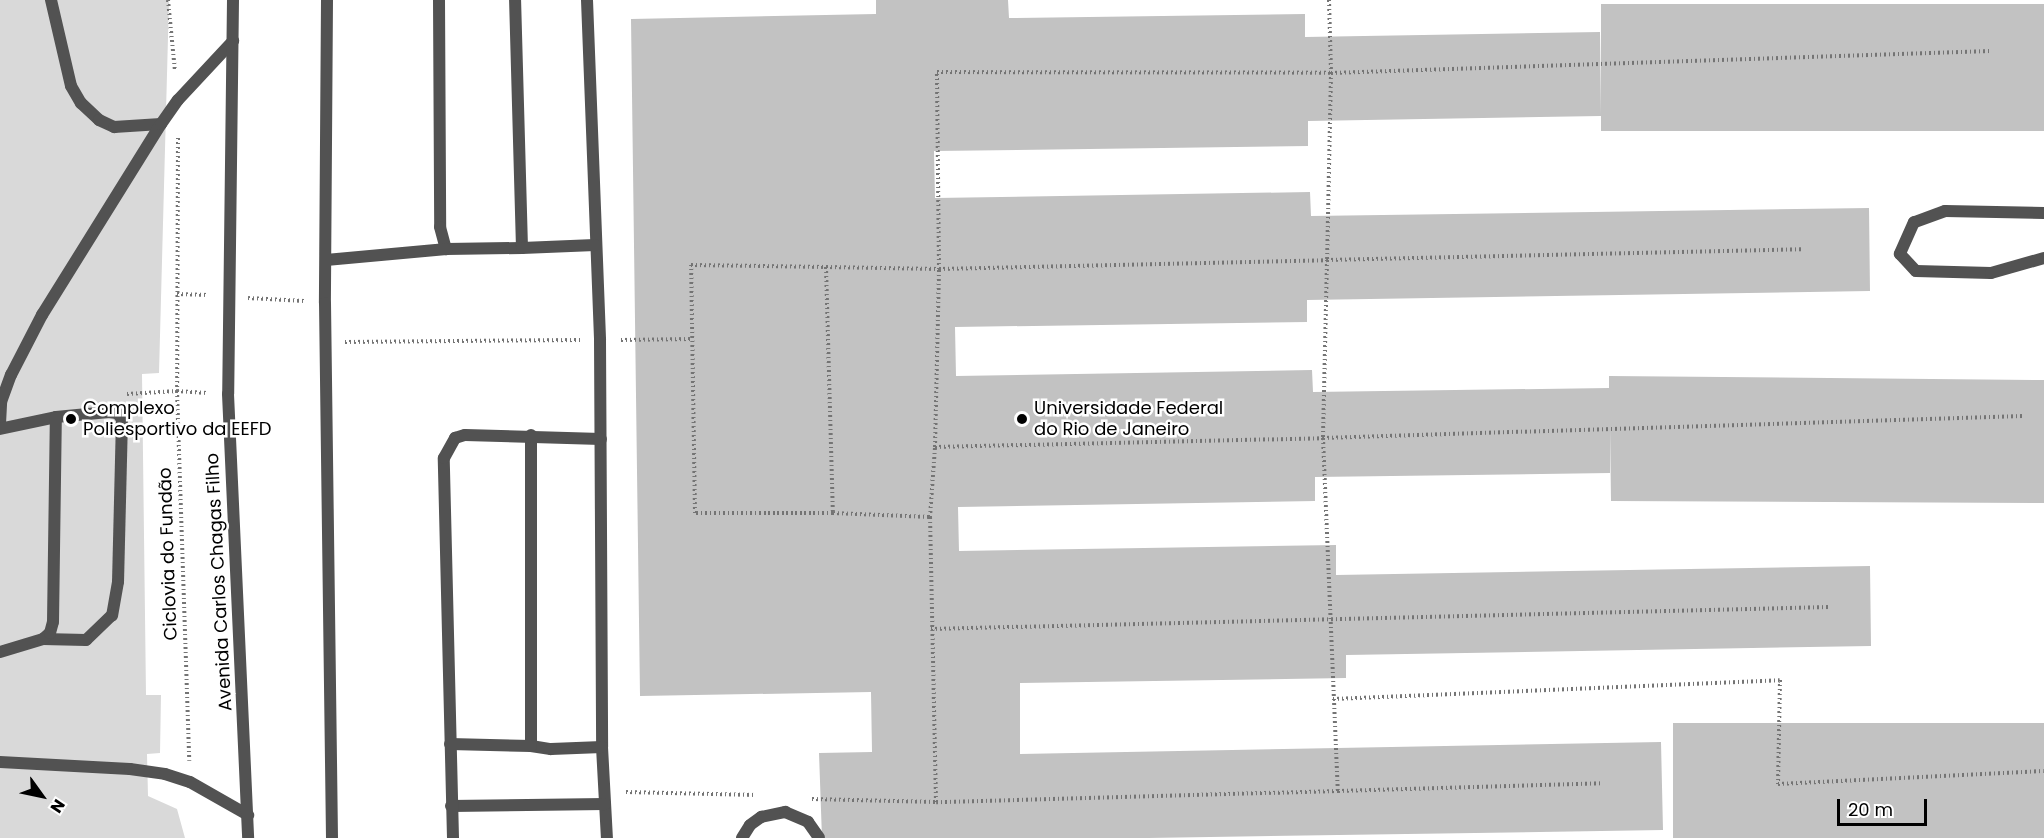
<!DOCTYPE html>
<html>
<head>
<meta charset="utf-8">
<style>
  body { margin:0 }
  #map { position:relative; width:2044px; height:838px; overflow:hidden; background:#fff; font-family:Poppins,sans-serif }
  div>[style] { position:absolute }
  .green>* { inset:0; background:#d9d9d9 }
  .building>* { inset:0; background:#c2c2c2; transform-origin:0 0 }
  .path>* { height:4px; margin-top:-2px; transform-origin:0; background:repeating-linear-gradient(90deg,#747474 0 1.5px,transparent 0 4.5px) }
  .service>* { height:12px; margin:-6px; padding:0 6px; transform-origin:6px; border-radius:6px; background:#525252 }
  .tertiary>* { height:12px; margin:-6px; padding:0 6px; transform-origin:6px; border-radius:6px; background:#525252 }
  .dots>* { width:16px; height:16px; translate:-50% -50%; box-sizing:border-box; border:3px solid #fff; border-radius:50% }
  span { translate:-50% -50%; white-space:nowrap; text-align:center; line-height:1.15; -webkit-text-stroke:5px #fff; paint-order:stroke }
  .poi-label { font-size:18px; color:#000 }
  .left { translate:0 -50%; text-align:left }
  .street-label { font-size:18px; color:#000 }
  .north { position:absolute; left:12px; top:766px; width:60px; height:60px; -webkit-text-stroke:4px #fff; paint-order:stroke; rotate:123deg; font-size:16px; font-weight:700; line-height:24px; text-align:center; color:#000 }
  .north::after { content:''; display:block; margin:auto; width:21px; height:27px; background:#000; clip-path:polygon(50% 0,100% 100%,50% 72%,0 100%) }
  .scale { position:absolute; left:1837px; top:799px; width:90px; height:27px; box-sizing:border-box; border:3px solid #000; border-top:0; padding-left:8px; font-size:18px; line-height:21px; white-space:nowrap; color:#000; -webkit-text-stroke:4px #fff; paint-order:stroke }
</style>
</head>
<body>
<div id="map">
  <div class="green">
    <i style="clip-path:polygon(0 0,169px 0,159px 373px,142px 374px,146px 695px,161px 695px,160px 753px,147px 754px,148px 796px,177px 809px,185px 838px,0 838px)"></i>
  </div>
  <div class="building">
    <i style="clip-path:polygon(876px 0,1008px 0,1009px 18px,1305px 14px,1305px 37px,1600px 32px,1601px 116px,1308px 121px,1308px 146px,934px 151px,935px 198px,1310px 192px,1311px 216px,1869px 208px,1870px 291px,1307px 300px,1307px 322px,955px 327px,956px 376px,1312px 370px,1313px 392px,1609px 388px,1609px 376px,2044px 380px,2044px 503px,1611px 501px,1610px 428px,1610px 473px,1315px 477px,1315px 501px,958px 507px,959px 551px,1336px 545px,1336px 575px,1870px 566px,1871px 646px,1346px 655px,1346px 678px,1020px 683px,1020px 754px,1661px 742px,1663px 830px,1148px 838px,822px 838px,819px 753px,872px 752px,871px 692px,640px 696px,631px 19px,876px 14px)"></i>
    <i style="left:2044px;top:4px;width:127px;height:443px;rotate:90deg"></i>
    <i style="left:2044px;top:723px;width:115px;height:371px;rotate:90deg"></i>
  </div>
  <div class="path">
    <i style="left:168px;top:0;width:71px;rotate:84.4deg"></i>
    <i style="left:1329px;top:0;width:73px;rotate:88.4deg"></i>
    <i style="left:1331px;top:73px;width:187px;rotate:91.2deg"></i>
    <i style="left:1327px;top:260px;width:475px;rotate:-1.3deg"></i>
    <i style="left:178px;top:138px;width:253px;rotate:90.2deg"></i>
    <i style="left:177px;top:391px;width:370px;rotate:88.1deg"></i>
    <i style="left:1327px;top:260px;width:178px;rotate:91.3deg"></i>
    <i style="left:1323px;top:438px;width:353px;rotate:87.6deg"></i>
    <i style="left:1338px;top:791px;width:402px;rotate:178.4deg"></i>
    <i style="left:936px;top:802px;width:285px;rotate:-91.2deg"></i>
    <i style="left:930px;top:517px;width:70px;rotate:-85.9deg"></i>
    <i style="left:935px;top:447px;width:178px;rotate:-88.7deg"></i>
    <i style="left:939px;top:269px;width:388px;rotate:-1.3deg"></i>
    <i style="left:826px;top:267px;width:246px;rotate:88.4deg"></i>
    <i style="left:833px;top:513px;width:138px;rotate:180deg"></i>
    <i style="left:695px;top:513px;width:248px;rotate:-90.9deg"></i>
    <i style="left:691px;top:265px;width:135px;rotate:0.8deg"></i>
    <i style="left:826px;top:267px;width:113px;rotate:1deg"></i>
    <i style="left:939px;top:269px;width:197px;rotate:-90.6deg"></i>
    <i style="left:937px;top:72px;width:394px;rotate:0.1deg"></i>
    <i style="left:1331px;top:73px;width:660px;rotate:-1.91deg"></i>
    <i style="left:177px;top:294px;width:31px;rotate:2deg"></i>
    <i style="left:248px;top:298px;width:56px;rotate:3.1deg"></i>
    <i style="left:621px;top:340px;width:71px;rotate:-0.8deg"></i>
    <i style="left:345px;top:342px;width:235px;rotate:-0.5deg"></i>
    <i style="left:127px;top:394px;width:50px;rotate:-3.4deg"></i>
    <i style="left:177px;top:391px;width:30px;rotate:4deg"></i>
    <i style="left:935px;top:447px;width:388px;rotate:-1.3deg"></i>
    <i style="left:1323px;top:438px;width:700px;rotate:-1.8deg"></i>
    <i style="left:833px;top:513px;width:97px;rotate:2.4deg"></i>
    <i style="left:931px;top:629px;width:898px;rotate:-1.4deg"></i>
    <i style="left:1333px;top:699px;width:447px;rotate:-2.4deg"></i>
    <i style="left:1780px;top:680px;width:104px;rotate:91.1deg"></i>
    <i style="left:1778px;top:784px;width:266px;rotate:-2.8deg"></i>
    <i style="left:1338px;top:791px;width:265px;rotate:-1.7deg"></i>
    <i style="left:626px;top:792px;width:130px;rotate:1.3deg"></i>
    <i style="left:812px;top:799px;width:124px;rotate:1.4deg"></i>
  </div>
  <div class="service">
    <i style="left:51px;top:0;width:88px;rotate:76.9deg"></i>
    <i style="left:71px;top:86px;width:20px;rotate:60deg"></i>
    <i style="left:81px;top:103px;width:25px;rotate:43deg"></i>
    <i style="left:99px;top:120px;width:17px;rotate:25deg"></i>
    <i style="left:114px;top:127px;width:47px;rotate:-3.7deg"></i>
    <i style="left:439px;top:0;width:227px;rotate:89.7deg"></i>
    <i style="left:440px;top:227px;width:23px;rotate:75deg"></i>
    <i style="left:446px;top:249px;width:76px;rotate:-0.8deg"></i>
    <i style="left:522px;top:248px;width:248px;rotate:-91.6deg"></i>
    <i style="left:587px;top:0;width:340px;rotate:87.8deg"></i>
    <i style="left:600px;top:340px;width:407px;rotate:89.7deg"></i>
    <i style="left:602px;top:747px;width:91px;rotate:86.9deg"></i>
    <i style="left:2044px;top:213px;width:99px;rotate:-178.8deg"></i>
    <i style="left:1945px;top:211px;width:33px;rotate:160deg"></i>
    <i style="left:1914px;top:222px;width:35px;rotate:114deg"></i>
    <i style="left:1900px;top:254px;width:23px;rotate:47deg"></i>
    <i style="left:1916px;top:271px;width:75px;rotate:1.5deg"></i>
    <i style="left:1991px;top:273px;width:55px;rotate:-15.8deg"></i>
    <i style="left:522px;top:248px;width:73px;rotate:-2.4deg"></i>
    <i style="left:326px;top:260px;width:121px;rotate:-5.2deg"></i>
    <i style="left:0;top:424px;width:22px;rotate:-87deg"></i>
    <i style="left:1px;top:402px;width:29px;rotate:-70deg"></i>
    <i style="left:11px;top:375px;width:68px;rotate:-62.7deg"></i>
    <i style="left:42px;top:315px;width:225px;rotate:-58.1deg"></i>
    <i style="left:161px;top:124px;width:29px;rotate:-55deg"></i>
    <i style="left:178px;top:100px;width:81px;rotate:-47deg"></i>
    <i style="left:0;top:429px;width:57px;rotate:-12.1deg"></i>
    <i style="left:56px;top:417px;width:53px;rotate:-5.4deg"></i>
    <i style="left:109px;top:412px;width:8px;rotate:7deg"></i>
    <i style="left:117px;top:413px;width:8px;rotate:50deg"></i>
    <i style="left:122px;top:419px;width:163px;rotate:91.4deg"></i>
    <i style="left:118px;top:582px;width:34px;rotate:100deg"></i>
    <i style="left:112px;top:615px;width:36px;rotate:136deg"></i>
    <i style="left:86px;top:640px;width:43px;rotate:-178.7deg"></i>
    <i style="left:531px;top:435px;width:311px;rotate:90deg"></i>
    <i style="left:531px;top:746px;width:20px;rotate:9deg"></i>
    <i style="left:551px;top:749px;width:51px;rotate:-2.2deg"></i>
    <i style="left:0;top:652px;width:45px;rotate:-16.8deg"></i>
    <i style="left:43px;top:639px;width:9px;rotate:-41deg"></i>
    <i style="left:50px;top:633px;width:11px;rotate:-75deg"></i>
    <i style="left:53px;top:622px;width:205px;rotate:-89.2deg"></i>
    <i style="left:450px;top:744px;width:81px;rotate:1.4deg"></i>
    <i style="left:0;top:762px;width:130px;rotate:3.1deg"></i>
    <i style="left:130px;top:769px;width:35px;rotate:8deg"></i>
    <i style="left:165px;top:774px;width:26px;rotate:18deg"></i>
    <i style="left:190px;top:782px;width:67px;rotate:29.6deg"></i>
    <i style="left:451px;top:806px;width:154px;rotate:-0.7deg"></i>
    <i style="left:453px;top:838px;width:380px;rotate:-91.4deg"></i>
    <i style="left:444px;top:458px;width:23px;rotate:-61deg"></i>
    <i style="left:455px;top:438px;width:10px;rotate:-17deg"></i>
    <i style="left:465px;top:435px;width:136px;rotate:1.7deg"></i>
    <i style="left:742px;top:838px;width:15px;rotate:-58deg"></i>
    <i style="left:750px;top:825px;width:14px;rotate:-36deg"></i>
    <i style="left:761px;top:817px;width:25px;rotate:-12deg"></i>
    <i style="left:785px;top:812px;width:25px;rotate:23deg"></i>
    <i style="left:808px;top:822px;width:19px;rotate:55deg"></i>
  </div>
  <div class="tertiary">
    <i style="left:233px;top:0;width:394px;rotate:90.7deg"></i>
    <i style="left:228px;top:394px;width:444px;rotate:87.4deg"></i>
    <i style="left:327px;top:0;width:303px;rotate:90.4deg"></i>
    <i style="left:325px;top:303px;width:535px;rotate:89.25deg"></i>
  </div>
  <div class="dots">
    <i style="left:71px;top:419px;background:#000"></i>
    <i style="left:1022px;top:419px;background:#000"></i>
  </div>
  <div class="poi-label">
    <span class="left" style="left:83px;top:419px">Complexo<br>Poliesportivo da EEFD</span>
    <span class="left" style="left:1034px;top:419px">Universidade Federal<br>do Rio de Janeiro</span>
  </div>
  <div class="street-label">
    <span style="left:168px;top:554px;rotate:-92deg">Ciclovia do Fundão</span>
    <span style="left:219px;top:582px;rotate:-93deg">Avenida Carlos Chagas Filho</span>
  </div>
  <div class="north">N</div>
  <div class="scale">20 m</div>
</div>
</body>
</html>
